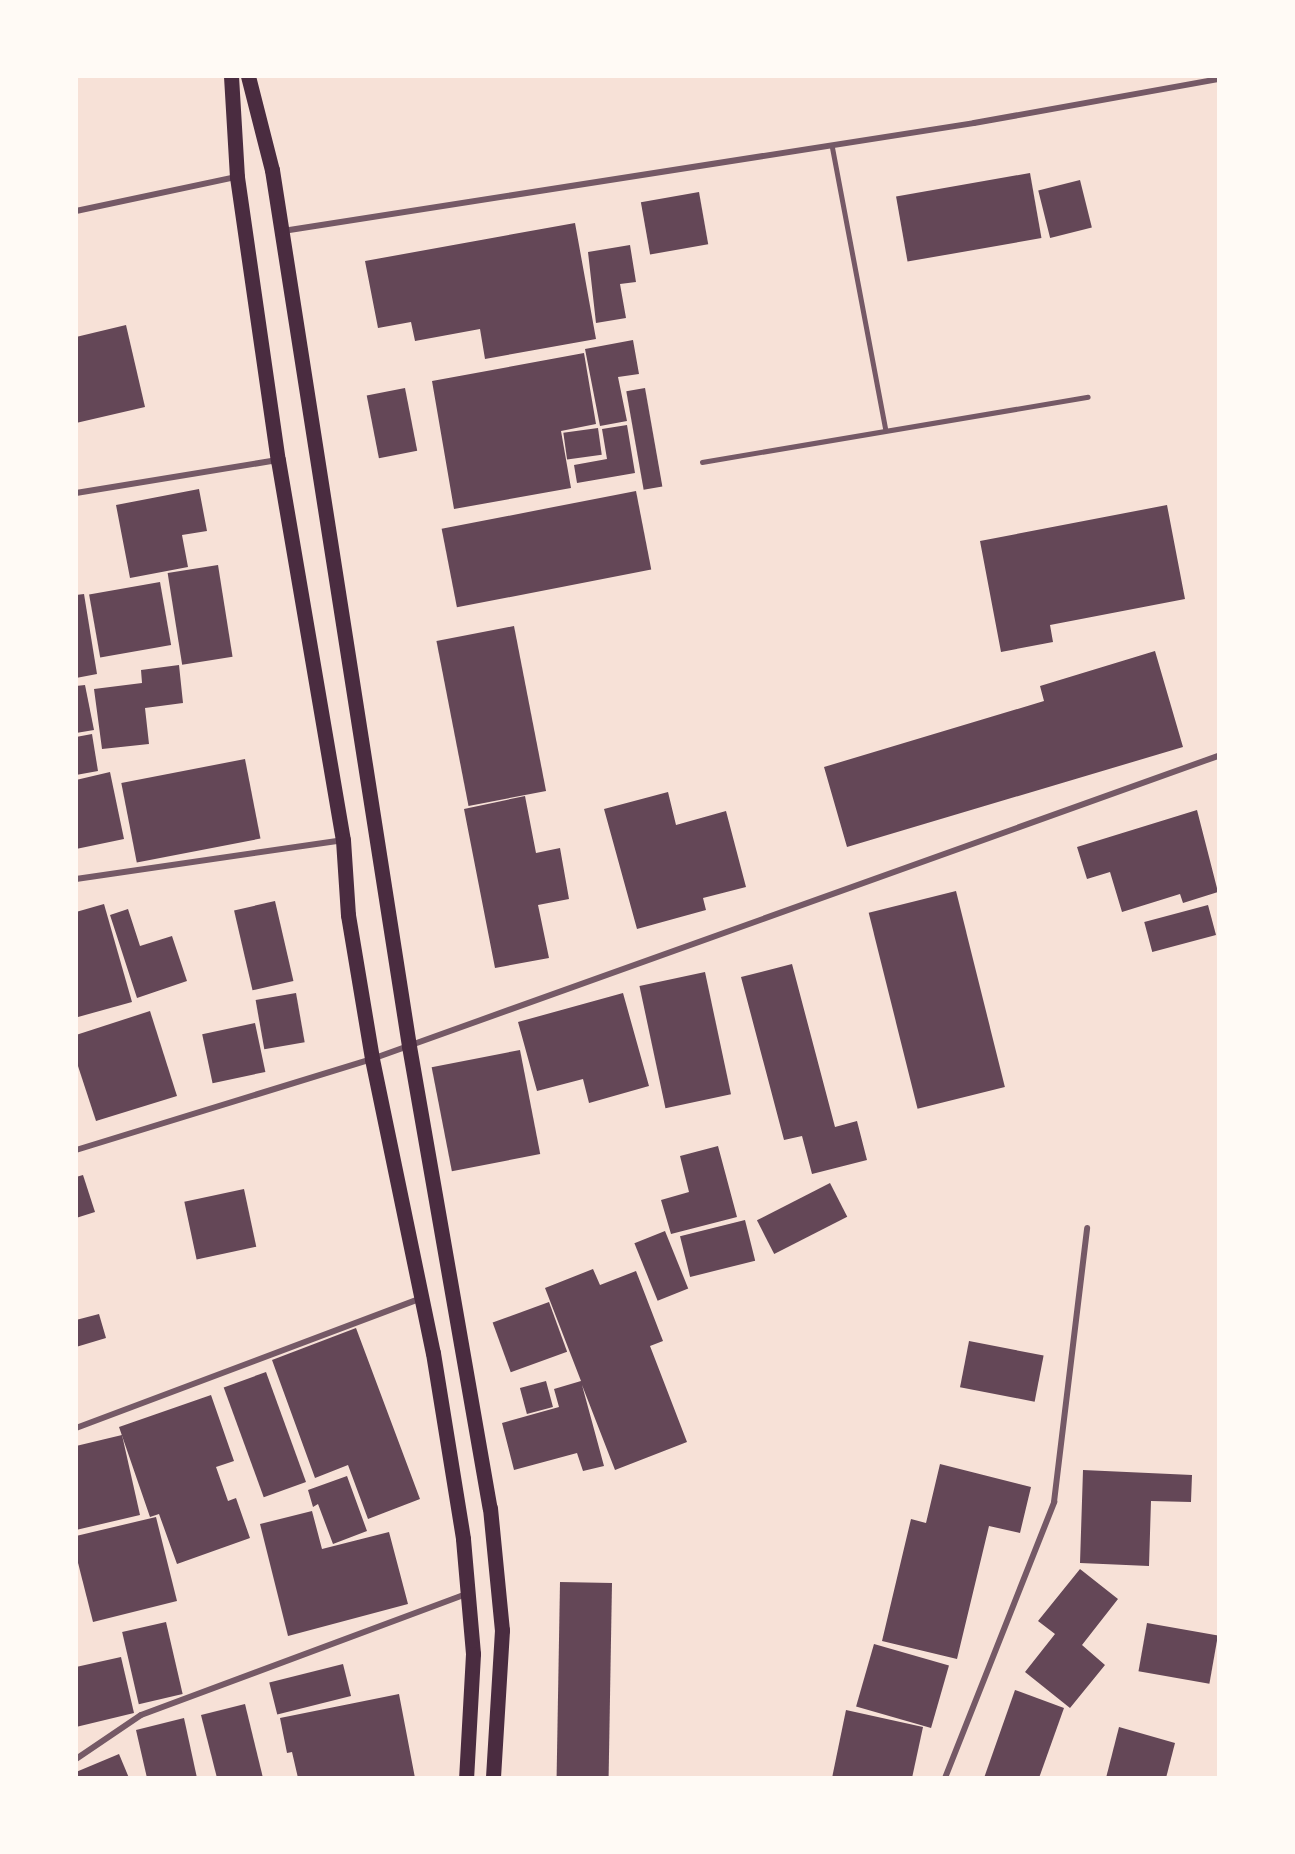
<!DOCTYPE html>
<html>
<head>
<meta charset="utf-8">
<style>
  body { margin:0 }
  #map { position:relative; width:1295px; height:1854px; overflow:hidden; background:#f7e1d7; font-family:Lato,sans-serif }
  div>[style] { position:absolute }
  .building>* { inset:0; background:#644757; transform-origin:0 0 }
  .service>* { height:4.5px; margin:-2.25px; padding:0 2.25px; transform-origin:2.25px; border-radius:2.25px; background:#755966 }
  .minor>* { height:6px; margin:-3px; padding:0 3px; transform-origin:3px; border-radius:3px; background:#755966 }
  .primary>* { height:15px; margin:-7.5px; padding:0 7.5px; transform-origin:7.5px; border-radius:7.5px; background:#4a2c40 }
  span { translate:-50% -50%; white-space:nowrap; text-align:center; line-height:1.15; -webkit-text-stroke:4.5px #fffaf5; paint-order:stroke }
  .frame { position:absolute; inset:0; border:78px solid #fffaf5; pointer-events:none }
</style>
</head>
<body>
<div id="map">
  <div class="building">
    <i style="left:1030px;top:173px;width:66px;height:136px;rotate:80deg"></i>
    <i style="left:1080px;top:180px;width:49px;height:43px;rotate:76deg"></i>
    <i style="left:699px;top:192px;width:53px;height:59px;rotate:80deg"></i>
    <i style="clip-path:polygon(575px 223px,596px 339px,485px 359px,480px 329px,415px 341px,411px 322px,378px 328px,365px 261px)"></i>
    <i style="clip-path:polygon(630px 245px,636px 282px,620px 284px,626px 318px,596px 323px,588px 252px)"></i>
    <i style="clip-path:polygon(126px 325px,145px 407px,76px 423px,76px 337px)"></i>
    <i style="clip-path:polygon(633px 340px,639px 374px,618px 377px,627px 421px,600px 426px,585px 349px)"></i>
    <i style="clip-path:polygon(584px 353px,596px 424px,561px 431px,571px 488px,454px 509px,432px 381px)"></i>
    <i style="left:405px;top:388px;width:64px;height:39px;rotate:79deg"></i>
    <i style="left:645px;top:388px;width:100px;height:19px;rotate:80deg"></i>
    <i style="clip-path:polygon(627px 425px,635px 473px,577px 483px,574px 465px,607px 459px,602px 429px)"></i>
    <i style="left:598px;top:428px;width:27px;height:35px;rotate:82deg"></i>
    <i style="clip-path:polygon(199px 489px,207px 531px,182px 535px,188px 567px,130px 578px,116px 505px)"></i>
    <i style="left:636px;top:491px;width:80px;height:198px;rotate:79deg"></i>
    <i style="clip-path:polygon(1167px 505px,1185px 599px,1050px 625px,1053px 642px,1001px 652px,980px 541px)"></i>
    <i style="left:218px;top:565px;width:93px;height:51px;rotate:81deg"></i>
    <i style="left:160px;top:582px;width:64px;height:72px;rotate:80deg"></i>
    <i style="clip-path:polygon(84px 594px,97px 674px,76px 678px,76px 595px)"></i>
    <i style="left:514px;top:626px;width:168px;height:79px;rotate:79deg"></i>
    <i style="clip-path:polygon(1155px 651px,1183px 747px,847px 847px,824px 767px,1044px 701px,1040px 686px)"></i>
    <i style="clip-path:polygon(179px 665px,183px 703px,145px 708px,149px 744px,102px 749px,94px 689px,142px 683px,141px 670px)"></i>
    <i style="clip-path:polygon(85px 685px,94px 730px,76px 733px,76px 686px)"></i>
    <i style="clip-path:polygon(92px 734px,98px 771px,76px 775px,76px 737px)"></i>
    <i style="left:245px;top:759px;width:81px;height:126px;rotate:79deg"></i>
    <i style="clip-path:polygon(110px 772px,124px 839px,76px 849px,76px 780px)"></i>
    <i style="clip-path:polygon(668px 792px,676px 825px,726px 811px,746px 887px,703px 898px,706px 910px,637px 929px,604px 809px)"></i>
    <i style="clip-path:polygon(525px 796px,536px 853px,560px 848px,569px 899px,538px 905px,549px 958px,495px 968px,464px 809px)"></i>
    <i style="clip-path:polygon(1197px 810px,1218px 892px,1183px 903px,1180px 894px,1122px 912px,1110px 872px,1087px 879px,1077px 847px)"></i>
    <i style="left:956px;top:891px;width:202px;height:90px;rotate:76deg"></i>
    <i style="left:275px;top:901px;width:82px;height:42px;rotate:77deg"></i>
    <i style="clip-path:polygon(104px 904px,132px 1002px,78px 1017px,76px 912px)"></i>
    <i style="left:1208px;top:905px;width:31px;height:66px;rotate:75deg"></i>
    <i style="clip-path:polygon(128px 909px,140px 946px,172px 936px,187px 981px,137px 998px,110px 915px)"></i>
    <i style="clip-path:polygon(792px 964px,835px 1127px,857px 1121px,867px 1160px,812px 1174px,802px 1136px,784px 1140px,741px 977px)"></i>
    <i style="left:705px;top:972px;width:125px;height:67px;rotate:78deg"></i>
    <i style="left:296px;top:993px;width:50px;height:41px;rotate:80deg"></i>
    <i style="clip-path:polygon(623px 993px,649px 1086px,589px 1103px,583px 1079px,537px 1091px,518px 1022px)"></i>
    <i style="clip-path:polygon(150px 1011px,177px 1096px,96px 1121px,76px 1060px,76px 1035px)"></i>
    <i style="left:255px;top:1023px;width:50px;height:54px;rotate:78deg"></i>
    <i style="left:520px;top:1050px;width:106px;height:90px;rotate:79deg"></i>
    <i style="clip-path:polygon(718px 1146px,737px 1217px,671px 1234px,661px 1200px,689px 1192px,680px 1156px)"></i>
    <i style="clip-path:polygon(83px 1175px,95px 1212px,76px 1218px,76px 1177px)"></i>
    <i style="left:830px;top:1183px;width:38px;height:82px;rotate:63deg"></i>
    <i style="left:244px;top:1189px;width:59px;height:61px;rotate:78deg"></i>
    <i style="left:745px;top:1220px;width:42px;height:67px;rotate:76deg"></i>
    <i style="left:665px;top:1231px;width:62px;height:33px;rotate:68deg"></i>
    <i style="clip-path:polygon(593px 1269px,600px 1285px,636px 1271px,663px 1341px,650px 1346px,687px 1442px,615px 1470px,582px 1385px,604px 1466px,583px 1471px,577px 1453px,514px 1470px,502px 1423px,559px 1407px,554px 1389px,581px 1381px,545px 1288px)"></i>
    <i style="left:549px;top:1302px;width:53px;height:60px;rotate:70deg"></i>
    <i style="clip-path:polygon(99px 1314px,106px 1338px,76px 1347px,76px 1320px)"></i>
    <i style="clip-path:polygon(356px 1328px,420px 1499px,368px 1519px,348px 1465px,315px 1478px,272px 1360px)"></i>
    <i style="left:969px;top:1341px;width:76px;height:47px;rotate:11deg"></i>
    <i style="left:266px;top:1372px;width:117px;height:45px;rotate:70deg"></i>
    <i style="left:546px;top:1381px;width:27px;height:27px;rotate:75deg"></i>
    <i style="clip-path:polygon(211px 1395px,234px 1461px,216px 1467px,228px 1501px,236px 1498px,250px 1538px,177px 1564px,159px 1514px,150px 1517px,119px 1427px)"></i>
    <i style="clip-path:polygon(122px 1435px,140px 1515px,76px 1530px,76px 1446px)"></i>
    <i style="clip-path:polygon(940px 1464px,1031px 1487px,1020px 1533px,989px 1526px,957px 1659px,882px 1641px,911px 1519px,926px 1523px)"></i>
    <i style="clip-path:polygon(1083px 1470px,1192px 1475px,1191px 1502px,1151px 1501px,1149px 1566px,1080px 1563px)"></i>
    <i style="clip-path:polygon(347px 1476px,367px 1531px,333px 1544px,318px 1504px,313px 1507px,308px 1490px)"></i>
    <i style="clip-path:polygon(312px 1511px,322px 1549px,389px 1532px,408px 1604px,288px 1636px,260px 1524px)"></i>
    <i style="clip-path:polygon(156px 1517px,177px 1601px,93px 1622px,76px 1555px,76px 1536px)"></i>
    <i style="clip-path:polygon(1080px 1569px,1118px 1599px,1082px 1645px,1105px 1665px,1070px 1708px,1025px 1672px,1055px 1634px,1038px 1621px)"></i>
    <i style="left:560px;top:1582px;width:52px;height:195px;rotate:1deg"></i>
    <i style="left:166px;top:1622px;width:74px;height:45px;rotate:77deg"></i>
    <i style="left:1147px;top:1623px;width:72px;height:49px;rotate:10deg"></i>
    <i style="left:874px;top:1644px;width:78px;height:65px;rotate:16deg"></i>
    <i style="clip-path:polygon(121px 1657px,134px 1713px,76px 1727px,76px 1667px)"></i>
    <i style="left:343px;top:1664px;width:33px;height:76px;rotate:76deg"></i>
    <i style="clip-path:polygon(1015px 1690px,1064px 1708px,1039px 1778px,984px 1778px)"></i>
    <i style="clip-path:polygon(399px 1694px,415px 1778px,298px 1778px,292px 1752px,287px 1753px,280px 1718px)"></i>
    <i style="clip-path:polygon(245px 1704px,263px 1778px,217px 1778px,201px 1715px)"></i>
    <i style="clip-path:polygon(846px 1710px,923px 1727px,912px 1778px,832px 1778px)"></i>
    <i style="clip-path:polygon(184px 1718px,197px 1778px,147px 1778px,136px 1730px)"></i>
    <i style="clip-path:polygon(1119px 1727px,1175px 1743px,1166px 1778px,1106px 1778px)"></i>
    <i style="clip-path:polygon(119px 1754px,129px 1778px,76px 1778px,76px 1772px)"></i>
  </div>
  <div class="service">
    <i style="left:832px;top:145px;width:290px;rotate:79.3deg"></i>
    <i style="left:702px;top:462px;width:391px;rotate:-9.6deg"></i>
  </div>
  <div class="minor">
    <i style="left:76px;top:211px;width:164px;rotate:-12deg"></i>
    <i style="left:283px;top:231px;width:699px;rotate:-8.88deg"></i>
    <i style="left:974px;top:123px;width:248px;rotate:-10.2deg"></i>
    <i style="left:76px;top:493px;width:204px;rotate:-9.3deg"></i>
    <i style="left:76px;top:879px;width:269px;rotate:-8.3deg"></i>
    <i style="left:76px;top:1150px;width:310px;rotate:-17.1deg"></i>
    <i style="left:372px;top:1059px;width:899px;rotate:-19.71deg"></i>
    <i style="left:76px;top:1428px;width:369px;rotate:-20.6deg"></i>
    <i style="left:76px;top:1759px;width:78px;rotate:-34.1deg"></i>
    <i style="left:141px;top:1715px;width:347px;rotate:-20.4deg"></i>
    <i style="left:945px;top:1778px;width:297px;rotate:-68.4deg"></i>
    <i style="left:1054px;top:1502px;width:276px;rotate:-83.1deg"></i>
  </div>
  <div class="primary">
    <i style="left:231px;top:76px;width:101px;rotate:86.6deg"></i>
    <i style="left:237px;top:177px;width:286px;rotate:81.8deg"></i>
    <i style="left:278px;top:460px;width:386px;rotate:80.3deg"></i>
    <i style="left:343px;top:840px;width:75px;rotate:86.2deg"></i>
    <i style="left:348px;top:915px;width:146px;rotate:80.5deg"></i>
    <i style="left:372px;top:1059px;width:300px;rotate:78.3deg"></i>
    <i style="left:433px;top:1353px;width:188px;rotate:80.8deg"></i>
    <i style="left:463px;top:1539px;width:115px;rotate:85deg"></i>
    <i style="left:473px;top:1654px;width:124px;rotate:93.2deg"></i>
    <i style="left:248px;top:76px;width:97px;rotate:75.7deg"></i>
    <i style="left:272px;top:170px;width:887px;rotate:81.11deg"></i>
    <i style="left:409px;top:1046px;width:469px;rotate:80.1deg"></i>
    <i style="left:490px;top:1508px;width:123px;rotate:84.4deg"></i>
    <i style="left:502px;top:1630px;width:148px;rotate:93.5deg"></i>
  </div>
  <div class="frame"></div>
</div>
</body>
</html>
